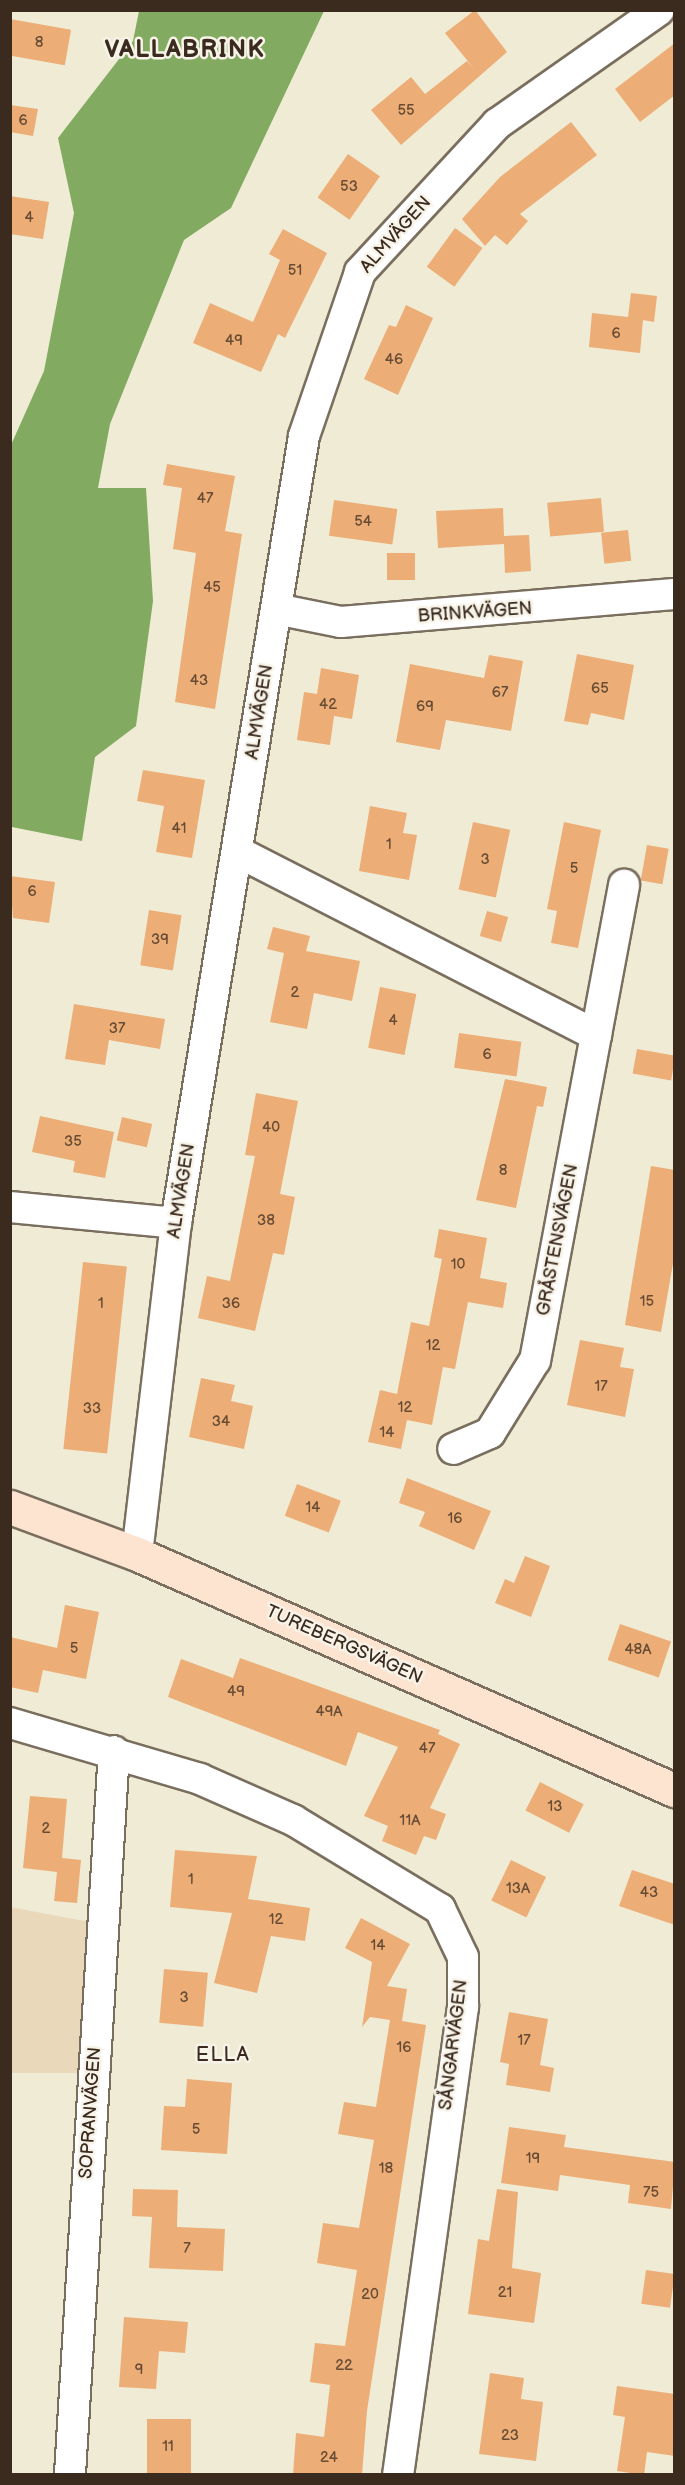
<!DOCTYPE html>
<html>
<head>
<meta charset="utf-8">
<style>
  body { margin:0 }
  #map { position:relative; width:685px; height:2485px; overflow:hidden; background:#efebd5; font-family:"Balsamiq Sans",sans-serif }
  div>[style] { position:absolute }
  .built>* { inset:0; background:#e9d9ba }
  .forest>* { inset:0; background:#82aa61 }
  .building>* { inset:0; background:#ecae76; transform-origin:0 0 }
  .roads { filter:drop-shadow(2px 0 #7a6e5e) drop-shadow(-2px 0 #7a6e5e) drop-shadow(0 2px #7a6e5e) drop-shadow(0 -2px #7a6e5e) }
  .street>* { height:30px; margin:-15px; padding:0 15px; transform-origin:15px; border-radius:15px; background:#fff }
  .secondary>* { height:33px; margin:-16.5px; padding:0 16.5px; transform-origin:16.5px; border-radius:16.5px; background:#fde4d1 }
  span { translate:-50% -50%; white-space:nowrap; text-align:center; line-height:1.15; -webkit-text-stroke:5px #f7f3e8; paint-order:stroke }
  .number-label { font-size:15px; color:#674b34 }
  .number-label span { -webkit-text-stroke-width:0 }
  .street-label { font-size:18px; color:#3b2a1e }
  .neighbourhood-label { font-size:20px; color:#3b2a1e; letter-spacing:1.5px }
  .district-label { font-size:24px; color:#3b2a1e; font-weight:700; letter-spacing:1.5px }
  .frame { position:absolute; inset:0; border:12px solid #3b2a1e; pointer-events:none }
</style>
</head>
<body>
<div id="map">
  <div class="built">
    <i style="clip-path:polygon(10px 1907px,95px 1923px,83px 2073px,11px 2073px)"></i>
  </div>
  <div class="forest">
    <i style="clip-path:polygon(139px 11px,324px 11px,231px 208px,184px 240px,110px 424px,98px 488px,146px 488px,153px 601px,136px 726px,95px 757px,82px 841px,12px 827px,11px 445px,44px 371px,74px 213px,58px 138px,133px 41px)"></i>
  </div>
  <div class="building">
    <i style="clip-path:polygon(475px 10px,507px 52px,401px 145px,371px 110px,411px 77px,425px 94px,467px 61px,475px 70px,445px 33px)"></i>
    <i style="left:10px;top:19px;width:62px;height:36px;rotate:10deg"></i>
    <i style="clip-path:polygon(675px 43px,675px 95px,640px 122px,615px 89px)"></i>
    <i style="clip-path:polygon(10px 105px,38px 109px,33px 136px,10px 132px)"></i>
    <i style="clip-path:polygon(571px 122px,597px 155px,520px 214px,528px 221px,507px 245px,495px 235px,485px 246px,462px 219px,500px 177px)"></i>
    <i style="left:348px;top:154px;width:39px;height:53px;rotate:35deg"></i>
    <i style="clip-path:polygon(10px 196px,49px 202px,43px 239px,10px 234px)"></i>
    <i style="left:455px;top:228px;width:34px;height:48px;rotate:36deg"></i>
    <i style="clip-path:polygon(283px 229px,327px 253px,285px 338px,278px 334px,261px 372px,193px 343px,210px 303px,253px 322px,280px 260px,269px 254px)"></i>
    <i style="clip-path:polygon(631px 293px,657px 296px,654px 322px,643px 320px,640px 353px,589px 347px,592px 313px,628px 317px)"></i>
    <i style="clip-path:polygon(406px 305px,433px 318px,398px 395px,364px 379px,389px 325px,396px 327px)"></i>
    <i style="clip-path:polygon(167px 464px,235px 476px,225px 531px,242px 534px,215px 709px,175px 702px,196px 553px,173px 549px,182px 488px,163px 485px)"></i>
    <i style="left:601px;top:498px;width:34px;height:54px;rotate:85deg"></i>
    <i style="left:334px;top:500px;width:64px;height:36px;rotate:8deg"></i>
    <i style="clip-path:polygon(503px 508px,504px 536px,529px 535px,531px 571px,505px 573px,504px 544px,438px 548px,436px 511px)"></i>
    <i style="left:628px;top:530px;width:31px;height:27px;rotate:84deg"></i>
    <i style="left:387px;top:553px;width:28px;height:27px"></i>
    <i style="clip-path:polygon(577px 654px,634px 665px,624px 720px,591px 713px,588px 725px,564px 721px)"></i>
    <i style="clip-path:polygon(489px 655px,523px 661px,511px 731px,446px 720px,440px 750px,396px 742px,410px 664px,484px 678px)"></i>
    <i style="clip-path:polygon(321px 668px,359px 675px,352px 719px,334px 716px,330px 745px,297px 740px,304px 692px,317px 694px)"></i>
    <i style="clip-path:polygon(143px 770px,205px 780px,192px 858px,156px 852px,164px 806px,137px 801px)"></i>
    <i style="clip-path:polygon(370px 806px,407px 813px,403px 833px,417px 835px,409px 880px,359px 871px)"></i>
    <i style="left:473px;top:822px;width:38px;height:69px;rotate:12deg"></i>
    <i style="clip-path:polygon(564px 822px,601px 830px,578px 948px,551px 943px,557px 911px,547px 909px)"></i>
    <i style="left:647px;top:845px;width:22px;height:36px;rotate:10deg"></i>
    <i style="clip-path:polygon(10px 876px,55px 882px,49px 923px,13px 918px)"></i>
    <i style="left:149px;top:910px;width:33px;height:56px;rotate:9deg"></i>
    <i style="left:487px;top:911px;width:22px;height:26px;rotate:16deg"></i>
    <i style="clip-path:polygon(273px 927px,310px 936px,306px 951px,360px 961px,352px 1001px,314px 993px,307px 1029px,270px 1022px,284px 953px,267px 949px)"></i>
    <i style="left:380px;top:987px;width:37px;height:62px;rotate:11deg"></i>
    <i style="clip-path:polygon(74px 1004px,165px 1019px,160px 1049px,109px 1040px,105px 1065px,65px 1059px)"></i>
    <i style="left:459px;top:1033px;width:63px;height:35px;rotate:8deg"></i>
    <i style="left:637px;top:1049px;width:39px;height:25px;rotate:10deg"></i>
    <i style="clip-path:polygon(505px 1079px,547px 1087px,543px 1107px,537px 1106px,516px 1208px,476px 1200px)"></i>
    <i style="clip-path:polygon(256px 1093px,298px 1101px,280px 1194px,295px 1197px,284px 1255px,273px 1253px,255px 1331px,198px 1318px,207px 1276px,230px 1281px,255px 1156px,245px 1155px)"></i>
    <i style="clip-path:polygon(40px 1116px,114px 1132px,105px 1178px,73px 1172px,75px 1161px,32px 1152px)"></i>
    <i style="left:122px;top:1117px;width:31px;height:24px;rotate:13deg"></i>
    <i style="clip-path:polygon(651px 1166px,675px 1170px,675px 1252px,661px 1332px,625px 1325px)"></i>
    <i style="clip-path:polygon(439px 1229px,487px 1238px,480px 1278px,507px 1283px,503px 1308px,468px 1302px,455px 1369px,443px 1367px,432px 1425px,407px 1420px,401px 1449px,368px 1442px,380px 1390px,397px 1394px,411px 1322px,429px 1326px,442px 1259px,434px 1257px)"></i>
    <i style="left:83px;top:1262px;width:44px;height:188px;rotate:6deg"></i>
    <i style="clip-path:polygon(580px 1340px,624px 1348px,620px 1367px,634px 1369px,625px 1417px,567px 1405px)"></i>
    <i style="clip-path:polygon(201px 1378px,235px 1385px,231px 1401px,253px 1406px,244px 1449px,189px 1437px)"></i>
    <i style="clip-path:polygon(407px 1478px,491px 1511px,474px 1550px,419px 1526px,425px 1512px,399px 1503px)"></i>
    <i style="left:297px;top:1484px;width:47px;height:34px;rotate:21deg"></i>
    <i style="clip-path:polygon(525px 1556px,550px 1566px,531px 1617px,495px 1603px,505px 1579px,514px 1583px)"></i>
    <i style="clip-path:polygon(65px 1605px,99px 1612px,86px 1679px,43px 1670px,38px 1693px,10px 1687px,10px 1637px,57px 1648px)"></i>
    <i style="left:620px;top:1624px;width:54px;height:38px;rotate:19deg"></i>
    <i style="clip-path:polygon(240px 1658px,440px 1730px,438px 1734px,460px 1744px,430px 1808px,446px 1814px,436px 1840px,424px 1836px,416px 1855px,382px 1841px,388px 1826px,364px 1816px,398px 1747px,358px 1732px,346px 1766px,168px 1697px,181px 1659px,233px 1678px)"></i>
    <i style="left:540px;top:1782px;width:49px;height:32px;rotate:27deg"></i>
    <i style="clip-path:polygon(30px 1796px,67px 1799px,62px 1858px,81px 1860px,77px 1903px,54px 1901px,57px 1872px,23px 1868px)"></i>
    <i style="clip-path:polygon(175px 1850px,257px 1856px,248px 1899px,310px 1908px,305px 1941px,271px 1936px,257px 1993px,214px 1983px,232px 1913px,170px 1907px)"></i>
    <i style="left:511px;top:1860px;width:39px;height:45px;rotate:26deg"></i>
    <i style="clip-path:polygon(632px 1870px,675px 1884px,675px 1925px,619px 1906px)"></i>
    <i style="clip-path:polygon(361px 1918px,410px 1944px,387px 1986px,407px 1989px,402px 2021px,426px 2025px,367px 2411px,362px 2475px,293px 2475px,296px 2433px,324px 2437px,330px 2385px,310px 2382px,315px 2343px,345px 2346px,357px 2270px,317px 2263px,323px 2223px,359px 2228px,374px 2140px,338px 2134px,344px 2102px,376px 2107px,390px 2020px,370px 2017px,362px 2027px,372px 1962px,345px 1948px)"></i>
    <i style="left:164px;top:1969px;width:44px;height:54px;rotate:5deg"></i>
    <i style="clip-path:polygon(509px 2012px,548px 2019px,540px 2065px,554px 2068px,550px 2092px,506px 2085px,509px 2064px,500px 2062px)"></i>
    <i style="clip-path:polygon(187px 2079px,232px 2083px,227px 2154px,161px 2150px,164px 2106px,185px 2107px)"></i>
    <i style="clip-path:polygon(509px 2127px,566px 2135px,564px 2147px,675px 2162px,671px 2209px,628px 2203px,630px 2185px,560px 2175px,558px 2191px,501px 2183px)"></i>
    <i style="clip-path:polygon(133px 2189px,178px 2190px,177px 2227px,225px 2229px,223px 2271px,149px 2268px,152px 2217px,132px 2216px)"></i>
    <i style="clip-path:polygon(497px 2189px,518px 2192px,512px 2268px,541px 2273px,534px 2323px,468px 2314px,478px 2239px,489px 2241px)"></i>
    <i style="left:646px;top:2270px;width:29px;height:34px;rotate:8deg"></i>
    <i style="clip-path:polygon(124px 2317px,188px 2322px,185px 2353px,159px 2351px,156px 2389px,119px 2387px)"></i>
    <i style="clip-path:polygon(490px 2373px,524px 2378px,521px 2399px,543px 2402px,536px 2461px,479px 2454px)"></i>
    <i style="clip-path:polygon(617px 2386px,675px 2394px,675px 2456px,647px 2452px,644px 2475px,617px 2471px,625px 2417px,613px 2415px)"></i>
    <i style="left:147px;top:2419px;width:44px;height:56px"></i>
  </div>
  <div class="roads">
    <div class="street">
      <i style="left:276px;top:609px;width:66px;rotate:11.3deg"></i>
      <i style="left:341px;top:622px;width:334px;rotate:-4.8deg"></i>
      <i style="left:238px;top:852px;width:402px;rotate:27.1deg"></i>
      <i style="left:596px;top:1035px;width:331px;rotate:100.6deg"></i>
      <i style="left:535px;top:1360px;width:86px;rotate:121.7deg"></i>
      <i style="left:490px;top:1433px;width:40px;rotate:156.6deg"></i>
      <i style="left:596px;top:1035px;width:153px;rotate:-79.4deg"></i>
      <i style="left:10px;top:1207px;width:167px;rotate:5.5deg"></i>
      <i style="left:137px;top:1554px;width:333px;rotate:-83.3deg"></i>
      <i style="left:176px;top:1223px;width:797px;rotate:-80.76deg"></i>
      <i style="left:304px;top:436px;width:173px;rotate:-71.1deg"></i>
      <i style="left:360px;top:272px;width:202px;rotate:-47.2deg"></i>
      <i style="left:497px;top:124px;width:198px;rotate:-35.1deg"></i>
      <i style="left:10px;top:1723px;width:198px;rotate:16.4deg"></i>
      <i style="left:200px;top:1779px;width:102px;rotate:23.8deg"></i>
      <i style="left:293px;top:1820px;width:172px;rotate:31.2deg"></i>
      <i style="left:440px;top:1909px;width:53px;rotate:64.4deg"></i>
      <i style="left:463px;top:1957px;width:50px;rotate:90deg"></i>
      <i style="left:463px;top:2007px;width:472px;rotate:97.9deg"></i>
      <i style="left:70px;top:2474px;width:724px;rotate:-86.52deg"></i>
    </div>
    <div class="secondary">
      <i style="left:10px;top:1507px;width:135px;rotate:20.3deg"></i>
      <i style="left:137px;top:1554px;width:587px;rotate:23.72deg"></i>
    </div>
  </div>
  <div class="number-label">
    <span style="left:39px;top:43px">8</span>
    <span style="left:406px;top:111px">55</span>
    <span style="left:23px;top:121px">6</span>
    <span style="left:349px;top:187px">53</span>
    <span style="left:29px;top:218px">4</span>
    <span style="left:295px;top:271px">51</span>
    <span style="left:616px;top:334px">6</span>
    <span style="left:234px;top:341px">49</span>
    <span style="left:394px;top:360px">46</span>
    <span style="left:205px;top:499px">47</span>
    <span style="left:363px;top:522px">54</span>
    <span style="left:212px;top:588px">45</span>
    <span style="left:199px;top:681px">43</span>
    <span style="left:600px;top:689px">65</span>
    <span style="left:500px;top:693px">67</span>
    <span style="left:328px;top:705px">42</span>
    <span style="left:425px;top:707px">69</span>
    <span style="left:179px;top:829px">41</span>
    <span style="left:389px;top:845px">1</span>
    <span style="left:485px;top:860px">3</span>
    <span style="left:574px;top:869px">5</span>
    <span style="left:32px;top:892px">6</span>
    <span style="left:160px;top:940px">39</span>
    <span style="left:295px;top:993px">2</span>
    <span style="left:393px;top:1021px">4</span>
    <span style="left:117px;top:1029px">37</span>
    <span style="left:487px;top:1055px">6</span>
    <span style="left:271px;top:1128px">40</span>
    <span style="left:73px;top:1142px">35</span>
    <span style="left:503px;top:1171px">8</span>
    <span style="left:266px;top:1221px">38</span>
    <span style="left:458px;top:1265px">10</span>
    <span style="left:647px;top:1302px">15</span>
    <span style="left:101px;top:1304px">1</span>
    <span style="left:231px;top:1304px">36</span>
    <span style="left:433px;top:1346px">12</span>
    <span style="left:601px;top:1387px">17</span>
    <span style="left:405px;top:1408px">12</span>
    <span style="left:92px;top:1409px">33</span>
    <span style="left:221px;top:1422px">34</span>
    <span style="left:387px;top:1433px">14</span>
    <span style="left:313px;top:1508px">14</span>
    <span style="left:455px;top:1519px">16</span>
    <span style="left:74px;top:1649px">5</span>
    <span style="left:638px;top:1650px">48A</span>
    <span style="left:236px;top:1692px">49</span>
    <span style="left:329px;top:1712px">49A</span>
    <span style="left:427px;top:1749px">47</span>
    <span style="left:555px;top:1807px">13</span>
    <span style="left:410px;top:1821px">11A</span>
    <span style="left:46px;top:1829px">2</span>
    <span style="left:191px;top:1880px">1</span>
    <span style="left:518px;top:1889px">13A</span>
    <span style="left:649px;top:1893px">43</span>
    <span style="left:276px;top:1920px">12</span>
    <span style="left:378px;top:1946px">14</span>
    <span style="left:184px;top:1998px">3</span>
    <span style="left:524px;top:2041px">17</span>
    <span style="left:404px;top:2048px">16</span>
    <span style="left:196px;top:2130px">5</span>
    <span style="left:533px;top:2159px">19</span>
    <span style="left:386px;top:2169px">18</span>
    <span style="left:651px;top:2193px">75</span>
    <span style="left:187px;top:2249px">7</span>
    <span style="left:505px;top:2293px">21</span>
    <span style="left:370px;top:2295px">20</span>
    <span style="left:344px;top:2366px">22</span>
    <span style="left:139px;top:2370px">9</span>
    <span style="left:510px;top:2436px">23</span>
    <span style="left:168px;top:2447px">11</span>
    <span style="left:329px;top:2458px">24</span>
  </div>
  <div class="street-label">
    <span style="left:396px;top:235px;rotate:-48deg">ALMVÄGEN</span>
    <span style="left:475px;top:613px;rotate:-4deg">BRINKVÄGEN</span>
    <span style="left:260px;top:712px;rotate:-81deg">ALMVÄGEN</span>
    <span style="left:182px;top:1191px;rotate:-81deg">ALMVÄGEN</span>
    <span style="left:558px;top:1240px;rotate:-79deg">GRÅSTENSVÄGEN</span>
    <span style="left:344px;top:1645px;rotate:24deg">TUREBERGSVÄGEN</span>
    <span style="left:454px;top:2045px;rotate:-83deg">SÅNGARVÄGEN</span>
    <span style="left:91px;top:2113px;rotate:-86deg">SOPRANVÄGEN</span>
  </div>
  <div class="neighbourhood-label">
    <span style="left:223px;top:2055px">ELLA</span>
  </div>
  <div class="district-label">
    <span style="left:185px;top:50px">VALLABRINK</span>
  </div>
  <div class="frame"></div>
</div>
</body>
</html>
